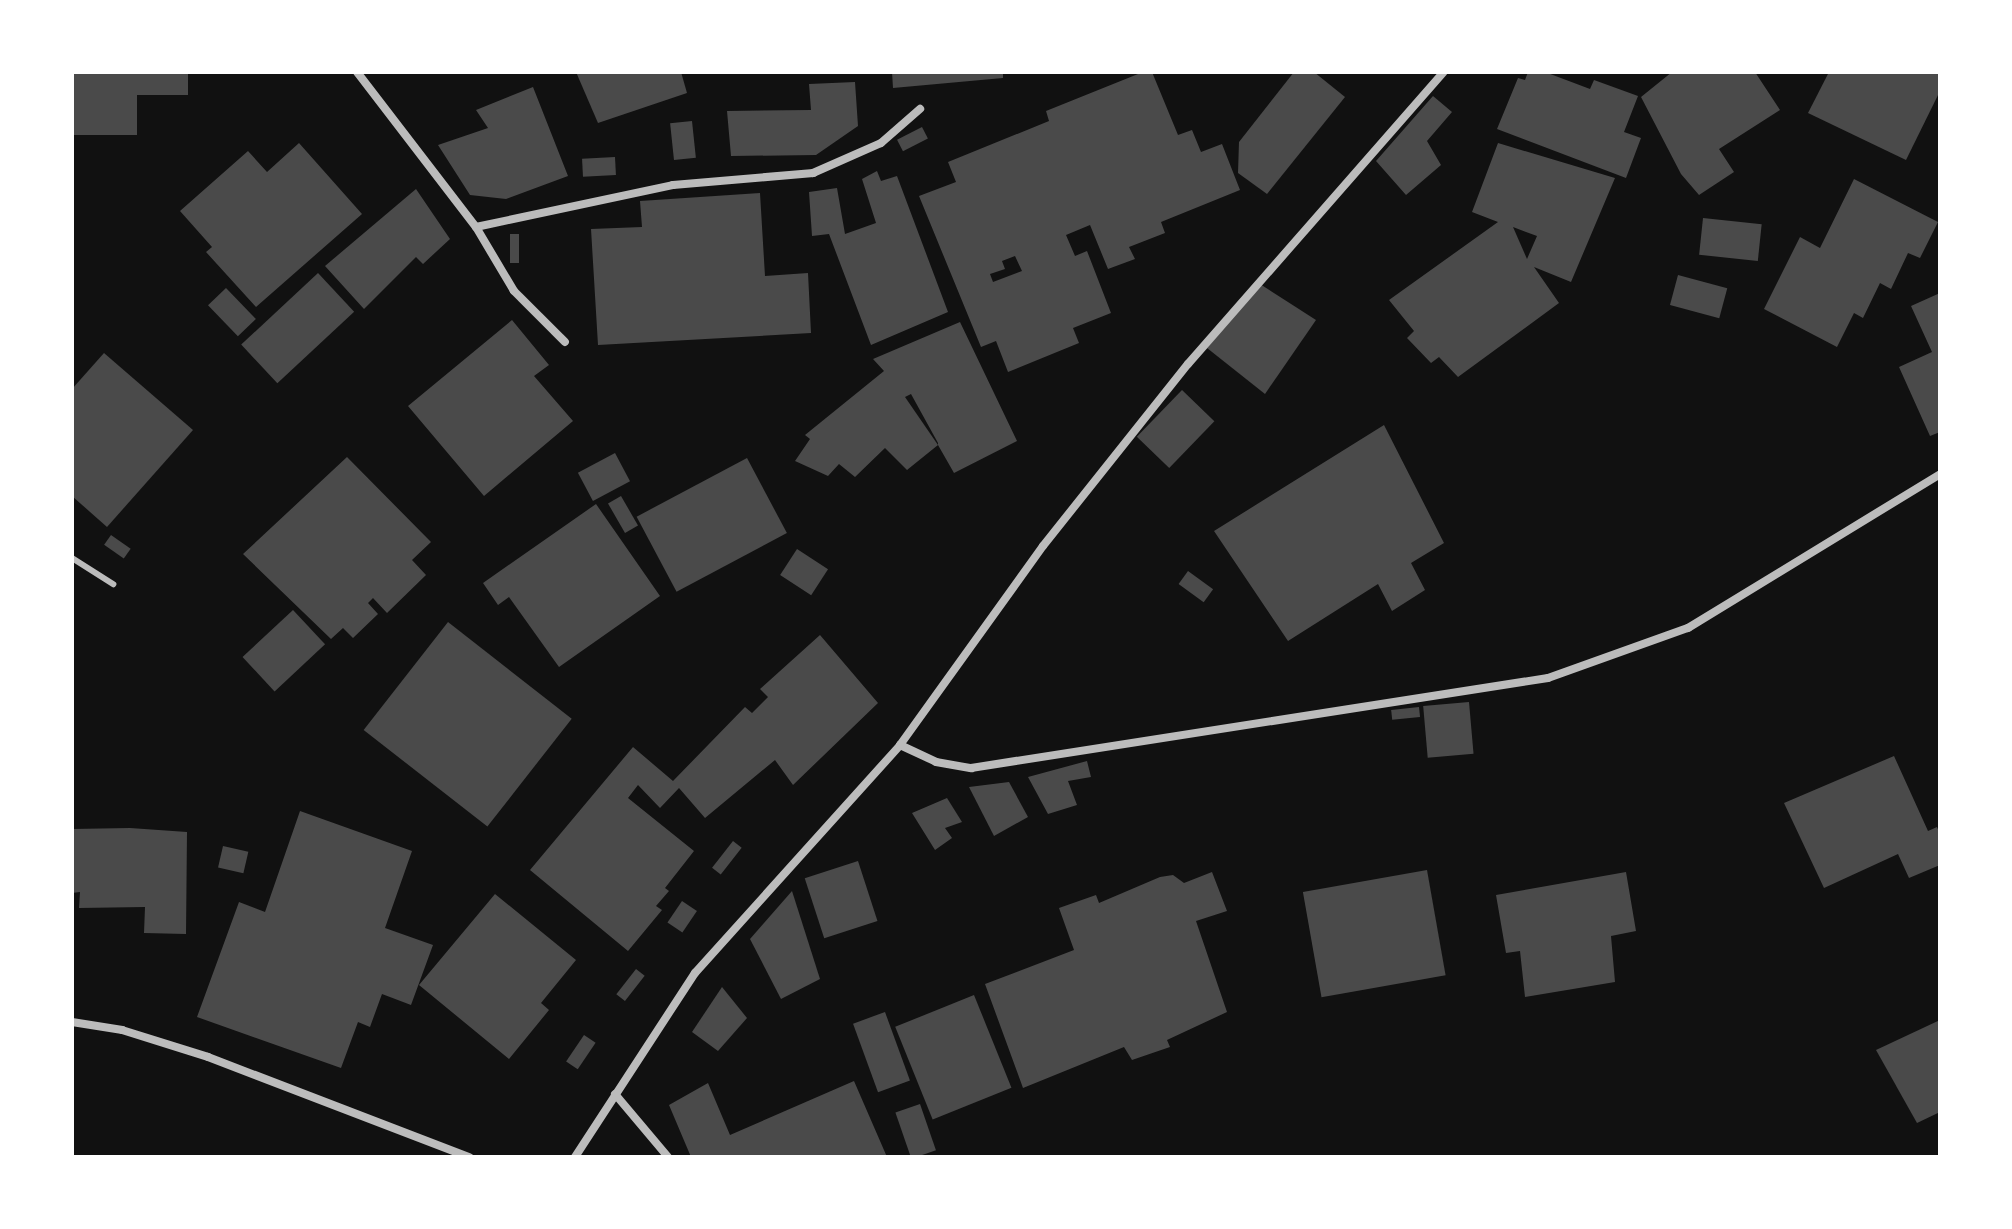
<!DOCTYPE html>
<html>
<head>
<meta charset="utf-8">
<style>
  body { margin:0 }
  #map { position:relative; width:2012px; height:1229px; overflow:hidden; background:#111; font-family:Poppins,sans-serif }
  div>[style] { position:absolute }
  .building>* { inset:0; background:#4a4a4a; transform-origin:0 0 }
  .service>* { height:6px; margin:-3px; padding:0 3px; transform-origin:3px; border-radius:3px; background:#bcbcbc }
  .minor>* { height:8px; margin:-4px; padding:0 4px; transform-origin:4px; border-radius:4px; background:#bcbcbc }
  span { translate:-50% -50%; white-space:nowrap; text-align:center; line-height:1.15; -webkit-text-stroke:8px #fff; paint-order:stroke }
  .frame { position:absolute; inset:0; border:74px solid #fff; pointer-events:none }
</style>
</head>
<body>
<div id="map">
  <div class="building">
    <i style="clip-path:polygon(72px 72px,188px 72px,188px 95px,137px 95px,137px 135px,72px 135px)"></i>
    <i style="clip-path:polygon(576px 72px,681px 72px,687px 93px,598px 123px)"></i>
    <i style="clip-path:polygon(892px 72px,1003px 72px,1003px 78px,893px 88px)"></i>
    <i style="clip-path:polygon(evenodd,1143px 72px,1152px 72px,1178px 135px,1192px 130px,1201px 152px,1222px 144px,1240px 190px,1161px 222px,1165px 233px,1129px 247px,1135px 259px,1108px 269px,1090px 225px,1066px 235px,1075px 256px,1087px 251px,1111px 313px,1073px 328px,1079px 343px,1008px 372px,996px 341px,981px 347px,919px 196px,956px 182px,948px 162px,1049px 121px,1046px 111px,1143px 72px,1015px 256px,1022px 271px,993px 282px,990px 274px,1005px 269px,1002px 261px,1015px 256px)"></i>
    <i style="clip-path:polygon(1294px 72px,1314px 72px,1345px 97px,1267px 194px,1238px 173px,1239px 142px)"></i>
    <i style="clip-path:polygon(1528px 72px,1545px 72px,1590px 89px,1594px 80px,1638px 96px,1624px 132px,1641px 138px,1626px 178px,1497px 129px,1518px 78px,1525px 80px)"></i>
    <i style="clip-path:polygon(1672px 72px,1755px 72px,1780px 110px,1719px 149px,1734px 172px,1699px 195px,1681px 174px,1641px 97px)"></i>
    <i style="clip-path:polygon(1829px 72px,1940px 72px,1940px 91px,1906px 160px,1808px 113px)"></i>
    <i style="clip-path:polygon(855px 82px,858px 126px,816px 155px,731px 156px,727px 111px,811px 110px,809px 84px)"></i>
    <i style="clip-path:polygon(533px 87px,568px 176px,506px 199px,470px 195px,438px 145px,488px 128px,476px 110px)"></i>
    <i style="clip-path:polygon(1433px 96px,1452px 112px,1427px 141px,1441px 165px,1406px 195px,1376px 161px)"></i>
    <i style="left:692px;top:121px;width:37px;height:22px;rotate:84deg"></i>
    <i style="left:922px;top:127px;width:13px;height:28px;rotate:63deg"></i>
    <i style="clip-path:polygon(299px 143px,362px 214px,256px 307px,206px 252px,212px 247px,180px 211px,248px 151px,267px 172px)"></i>
    <i style="clip-path:polygon(evenodd,1498px 143px,1615px 178px,1571px 282px,1534px 267px,1559px 303px,1458px 377px,1439px 357px,1431px 363px,1407px 338px,1414px 331px,1389px 300px,1498px 222px,1472px 212px,1498px 143px,1513px 227px,1537px 236px,1527px 259px,1513px 227px)"></i>
    <i style="left:615px;top:157px;width:18px;height:33px;rotate:87deg"></i>
    <i style="clip-path:polygon(877px 171px,881px 181px,897px 176px,948px 312px,871px 345px,829px 234px,812px 236px,809px 192px,837px 188px,845px 234px,876px 223px,862px 179px)"></i>
    <i style="clip-path:polygon(1854px 179px,1938px 222px,1920px 258px,1908px 253px,1891px 289px,1880px 283px,1863px 318px,1854px 313px,1837px 347px,1764px 309px,1800px 237px,1820px 248px)"></i>
    <i style="clip-path:polygon(416px 189px,450px 239px,423px 264px,416px 257px,364px 309px,325px 266px)"></i>
    <i style="clip-path:polygon(760px 193px,765px 276px,808px 273px,811px 333px,598px 345px,591px 229px,642px 227px,640px 201px)"></i>
    <i style="left:1703px;top:218px;width:59px;height:37px;rotate:6deg"></i>
    <i style="left:510px;top:234px;width:9px;height:29px"></i>
    <i style="left:318px;top:273px;width:53px;height:105px;rotate:47deg"></i>
    <i style="left:1678px;top:275px;width:51px;height:31px;rotate:15deg"></i>
    <i style="clip-path:polygon(1260px 284px,1316px 320px,1265px 394px,1207px 348px)"></i>
    <i style="left:226px;top:288px;width:43px;height:25px;rotate:46deg"></i>
    <i style="clip-path:polygon(1940px 293px,1940px 432px,1930px 436px,1899px 367px,1932px 352px,1911px 306px)"></i>
    <i style="clip-path:polygon(512px 320px,549px 365px,534px 376px,573px 421px,484px 496px,408px 406px)"></i>
    <i style="clip-path:polygon(evenodd,960px 322px,1017px 441px,954px 473px,938px 445px,907px 470px,885px 448px,855px 477px,839px 464px,828px 476px,795px 461px,810px 439px,805px 435px,884px 371px,873px 359px,960px 322px,911px 394px,938px 443px,938px 445px,905px 397px,911px 394px)"></i>
    <i style="clip-path:polygon(104px 353px,193px 430px,107px 527px,72px 496px,72px 389px)"></i>
    <i style="left:1182px;top:390px;width:45px;height:65px;rotate:44deg"></i>
    <i style="clip-path:polygon(1384px 425px,1444px 543px,1411px 563px,1425px 590px,1392px 611px,1378px 584px,1288px 641px,1214px 531px)"></i>
    <i style="left:615px;top:453px;width:32px;height:42px;rotate:62deg"></i>
    <i style="clip-path:polygon(347px 457px,431px 542px,412px 560px,426px 575px,387px 613px,373px 598px,368px 603px,378px 614px,353px 638px,343px 628px,331px 639px,243px 554px)"></i>
    <i style="left:747px;top:458px;width:85px;height:125px;rotate:62deg"></i>
    <i style="left:621px;top:496px;width:34px;height:15px;rotate:60deg"></i>
    <i style="clip-path:polygon(596px 504px,660px 596px,559px 667px,509px 597px,498px 605px,483px 583px)"></i>
    <i style="left:111px;top:535px;width:24px;height:12px;rotate:35deg"></i>
    <i style="left:797px;top:549px;width:37px;height:31px;rotate:33deg"></i>
    <i style="left:1188px;top:571px;width:31px;height:16px;rotate:36deg"></i>
    <i style="left:293px;top:610px;width:47px;height:69px;rotate:47deg"></i>
    <i style="left:448px;top:622px;width:157px;height:137px;rotate:38deg"></i>
    <i style="clip-path:polygon(820px 635px,878px 703px,793px 785px,775px 760px,705px 818px,679px 788px,660px 808px,638px 785px,628px 798px,694px 851px,665px 888px,669px 891px,656px 906px,662px 910px,628px 951px,530px 870px,633px 747px,673px 781px,745px 707px,752px 713px,768px 697px,760px 689px)"></i>
    <i style="left:1469px;top:702px;width:52px;height:46px;rotate:85deg"></i>
    <i style="left:1419px;top:707px;width:10px;height:28px;rotate:84deg"></i>
    <i style="clip-path:polygon(1894px 756px,1928px 831px,1937px 827px,1940px 834px,1940px 865px,1909px 878px,1898px 854px,1824px 888px,1784px 803px)"></i>
    <i style="clip-path:polygon(1087px 761px,1091px 777px,1068px 781px,1077px 805px,1048px 814px,1028px 777px)"></i>
    <i style="clip-path:polygon(1009px 782px,1028px 817px,994px 836px,969px 787px)"></i>
    <i style="clip-path:polygon(947px 798px,962px 822px,945px 828px,952px 838px,935px 850px,912px 813px)"></i>
    <i style="clip-path:polygon(300px 811px,412px 851px,385px 928px,433px 945px,411px 1005px,382px 994px,370px 1027px,358px 1022px,341px 1068px,197px 1017px,239px 902px,265px 912px)"></i>
    <i style="clip-path:polygon(130px 828px,187px 832px,186px 934px,144px 933px,145px 907px,79px 908px,80px 892px,72px 893px,72px 829px)"></i>
    <i style="left:733px;top:841px;width:11px;height:34px;rotate:38deg"></i>
    <i style="left:223px;top:846px;width:26px;height:22px;rotate:13deg"></i>
    <i style="left:858px;top:861px;width:63px;height:56px;rotate:72deg"></i>
    <i style="left:1427px;top:870px;width:107px;height:126px;rotate:80deg"></i>
    <i style="clip-path:polygon(1212px 872px,1227px 911px,1196px 921px,1227px 1012px,1167px 1040px,1170px 1047px,1132px 1060px,1124px 1047px,1023px 1088px,985px 984px,1074px 950px,1059px 908px,1096px 895px,1099px 903px,1160px 877px,1173px 875px,1184px 883px)"></i>
    <i style="clip-path:polygon(1626px 872px,1636px 931px,1611px 936px,1615px 982px,1525px 997px,1520px 951px,1506px 953px,1496px 895px)"></i>
    <i style="clip-path:polygon(792px 891px,820px 979px,781px 999px,750px 939px)"></i>
    <i style="clip-path:polygon(495px 894px,576px 960px,541px 1003px,549px 1010px,509px 1059px,419px 985px)"></i>
    <i style="left:682px;top:901px;width:18px;height:26px;rotate:34deg"></i>
    <i style="left:636px;top:969px;width:11px;height:32px;rotate:38deg"></i>
    <i style="clip-path:polygon(722px 987px,747px 1018px,718px 1051px,692px 1032px)"></i>
    <i style="left:974px;top:995px;width:100px;height:85px;rotate:68deg"></i>
    <i style="left:885px;top:1012px;width:73px;height:34px;rotate:70deg"></i>
    <i style="clip-path:polygon(1940px 1020px,1940px 1112px,1917px 1123px,1876px 1050px)"></i>
    <i style="left:584px;top:1035px;width:14px;height:32px;rotate:34deg"></i>
    <i style="clip-path:polygon(854px 1081px,887px 1157px,691px 1157px,669px 1105px,708px 1083px,730px 1135px)"></i>
    <i style="left:920px;top:1104px;width:49px;height:26px;rotate:71deg"></i>
  </div>
  <div class="service">
    <i style="left:72px;top:558px;width:49px;rotate:32.4deg"></i>
  </div>
  <div class="minor">
    <i style="left:357px;top:72px;width:195px;rotate:52.5deg"></i>
    <i style="left:476px;top:227px;width:74px;rotate:59.3deg"></i>
    <i style="left:514px;top:291px;width:72px;rotate:45deg"></i>
    <i style="left:476px;top:227px;width:201px;rotate:-12deg"></i>
    <i style="left:673px;top:185px;width:141px;rotate:-4.9deg"></i>
    <i style="left:813px;top:173px;width:74px;rotate:-23.8deg"></i>
    <i style="left:881px;top:143px;width:52px;rotate:-41.1deg"></i>
    <i style="left:900px;top:745px;width:40px;rotate:25deg"></i>
    <i style="left:936px;top:762px;width:36px;rotate:10deg"></i>
    <i style="left:971px;top:768px;width:584px;rotate:-8.87deg"></i>
    <i style="left:1548px;top:678px;width:149px;rotate:-19.7deg"></i>
    <i style="left:1688px;top:628px;width:295px;rotate:-31.4deg"></i>
    <i style="left:72px;top:1022px;width:51px;rotate:9.1deg"></i>
    <i style="left:122px;top:1030px;width:90px;rotate:17.4deg"></i>
    <i style="left:208px;top:1057px;width:280px;rotate:21deg"></i>
    <i style="left:615px;top:1094px;width:82px;rotate:49.9deg"></i>
    <i style="left:575px;top:1157px;width:220px;rotate:-56.9deg"></i>
    <i style="left:695px;top:973px;width:307px;rotate:-48deg"></i>
    <i style="left:900px;top:745px;width:245px;rotate:-54.3deg"></i>
    <i style="left:1043px;top:546px;width:233px;rotate:-51.5deg"></i>
    <i style="left:1188px;top:364px;width:388px;rotate:-48.8deg"></i>
  </div>
  <div class="frame"></div>
</div>
</body>
</html>
